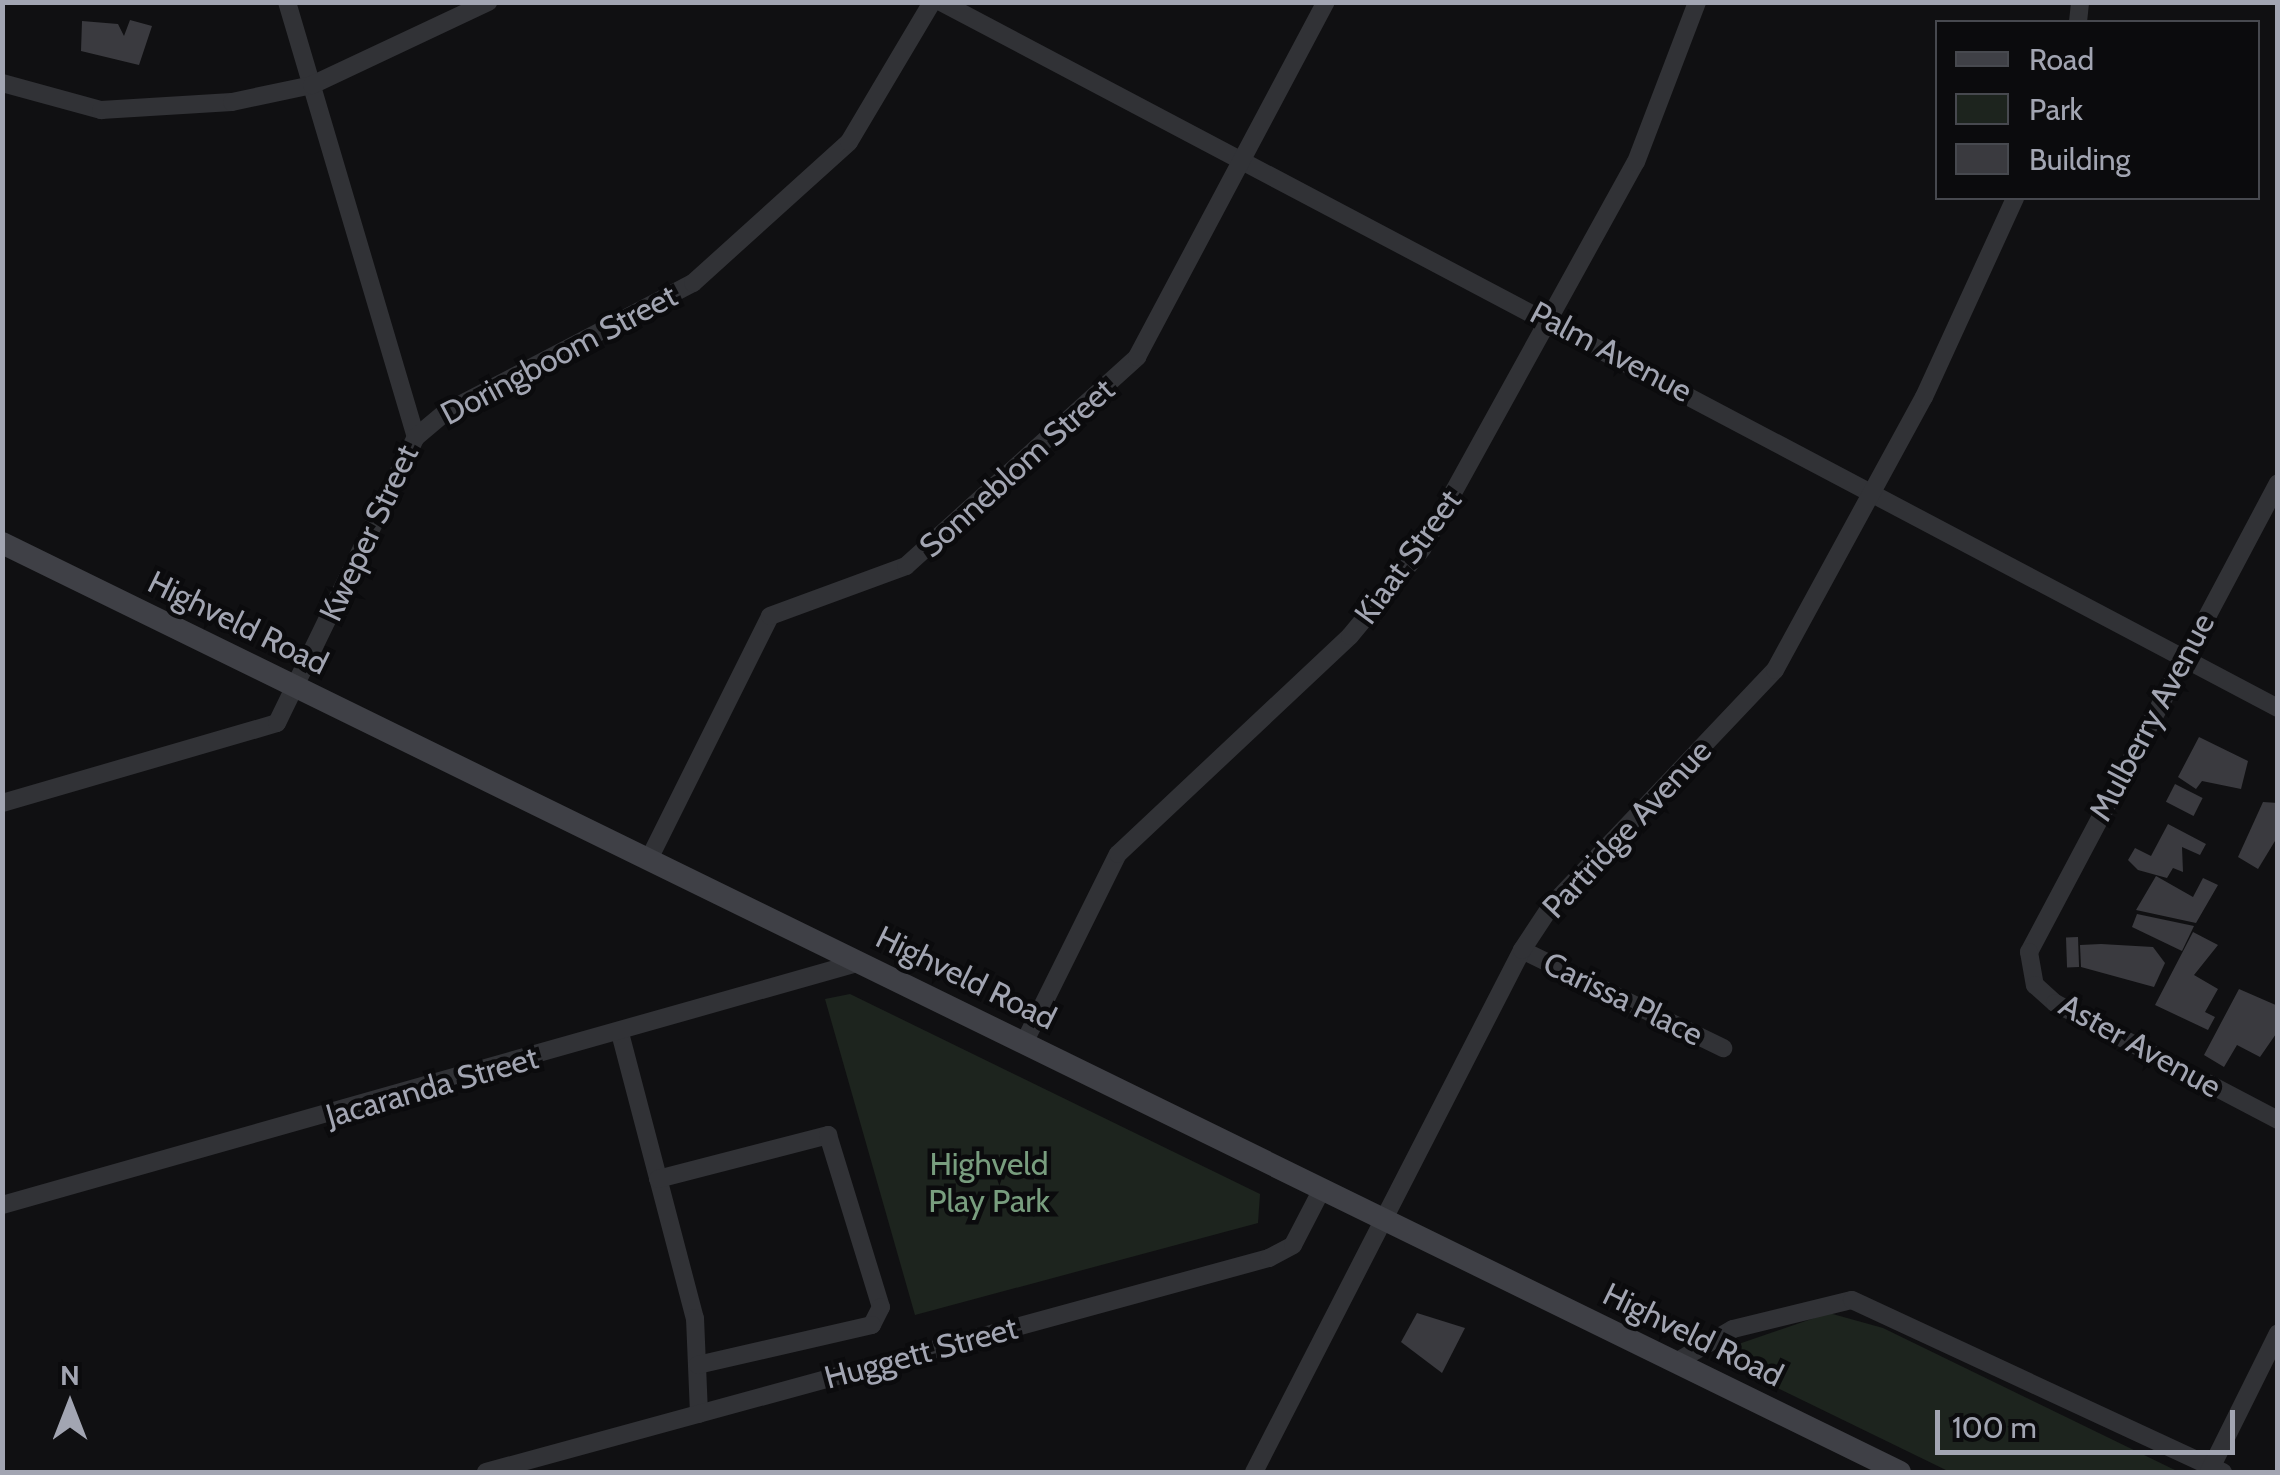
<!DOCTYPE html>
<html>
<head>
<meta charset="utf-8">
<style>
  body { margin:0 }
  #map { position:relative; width:2280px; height:1475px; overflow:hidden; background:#101012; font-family:Cabin,sans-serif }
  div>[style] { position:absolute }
  .green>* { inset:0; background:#1d241e }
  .building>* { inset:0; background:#3a3a3f; transform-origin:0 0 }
  .street>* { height:18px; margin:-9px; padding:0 9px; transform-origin:9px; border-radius:9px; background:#313236 }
  .secondary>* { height:22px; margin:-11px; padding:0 11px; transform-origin:11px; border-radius:11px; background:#3f4046 }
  span { translate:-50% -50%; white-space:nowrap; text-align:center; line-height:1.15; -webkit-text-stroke:9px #0b0b0d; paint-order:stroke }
  .street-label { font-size:32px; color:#a2a5b2 }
  .park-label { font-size:32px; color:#789d7e }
  .frame { position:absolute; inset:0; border:5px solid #a2a5b2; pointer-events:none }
  .legend { position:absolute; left:1935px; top:20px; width:325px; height:180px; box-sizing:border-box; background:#0b0b0d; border:2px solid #47494f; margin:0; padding:12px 18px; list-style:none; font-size:30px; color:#a2a5b2 }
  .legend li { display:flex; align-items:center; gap:20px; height:50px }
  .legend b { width:50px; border:2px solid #47494f }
  .north { position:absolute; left:20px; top:1355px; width:100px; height:100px; -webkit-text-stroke:8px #0b0b0d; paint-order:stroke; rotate:0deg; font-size:28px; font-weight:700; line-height:40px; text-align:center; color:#a2a5b2 }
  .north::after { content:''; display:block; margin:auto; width:35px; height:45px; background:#a2a5b2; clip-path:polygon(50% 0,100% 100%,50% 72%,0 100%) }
  .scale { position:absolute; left:1935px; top:1410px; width:300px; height:45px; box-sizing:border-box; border:5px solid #a2a5b2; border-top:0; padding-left:12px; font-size:30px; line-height:35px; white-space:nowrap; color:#a2a5b2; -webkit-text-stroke:8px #0b0b0d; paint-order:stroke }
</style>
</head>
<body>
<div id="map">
  <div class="green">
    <i style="clip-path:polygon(850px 994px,1260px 1194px,1258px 1223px,915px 1315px,825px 999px)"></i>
    <i style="clip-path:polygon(1829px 1313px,1883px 1328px,2179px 1472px,1950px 1472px,1722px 1361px,1724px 1349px)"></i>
  </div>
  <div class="building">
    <i style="clip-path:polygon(130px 20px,152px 26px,139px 65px,81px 51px,82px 21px,118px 24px,124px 36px)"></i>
    <i style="clip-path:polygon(2199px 737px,2248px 761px,2241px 789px,2202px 781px,2196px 789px,2178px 777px)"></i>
    <i style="left:2175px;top:784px;width:31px;height:20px;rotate:27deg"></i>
    <i style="clip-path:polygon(2263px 802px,2278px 803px,2278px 836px,2258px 869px,2238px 857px)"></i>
    <i style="clip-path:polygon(2168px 824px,2206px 844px,2200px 855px,2182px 847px,2183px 872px,2173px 868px,2167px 878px,2138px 870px,2128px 860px,2135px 848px,2151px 856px)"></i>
    <i style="clip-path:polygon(2156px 876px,2193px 897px,2203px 878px,2218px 885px,2196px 923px,2136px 910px)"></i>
    <i style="clip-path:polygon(2137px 914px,2194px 926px,2182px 951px,2132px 927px)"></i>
    <i style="clip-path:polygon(2193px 932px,2218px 945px,2194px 975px,2218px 989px,2205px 1012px,2215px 1017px,2208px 1030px,2155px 1005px)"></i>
    <i style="left:2078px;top:937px;width:30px;height:12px;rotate:88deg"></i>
    <i style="clip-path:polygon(2101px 944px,2153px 947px,2165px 963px,2154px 987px,2081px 967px,2080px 945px)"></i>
    <i style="clip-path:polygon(2239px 989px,2278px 1006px,2278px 1031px,2260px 1057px,2237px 1045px,2224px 1067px,2204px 1055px)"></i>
    <i style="clip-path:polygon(1417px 1313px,1465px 1328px,1442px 1373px,1401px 1342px)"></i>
  </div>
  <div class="street">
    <i style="left:287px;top:2px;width:454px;rotate:73.5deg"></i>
    <i style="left:941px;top:2px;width:1512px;rotate:27.84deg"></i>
    <i style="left:2078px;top:22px;width:20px;rotate:-84deg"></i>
    <i style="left:2px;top:83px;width:103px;rotate:15.3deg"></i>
    <i style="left:101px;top:110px;width:131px;rotate:-3.5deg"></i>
    <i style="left:232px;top:102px;width:82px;rotate:-12deg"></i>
    <i style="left:312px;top:85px;width:195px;rotate:-25.2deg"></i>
    <i style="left:2278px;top:483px;width:531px;rotate:117.96deg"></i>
    <i style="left:2029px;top:952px;width:34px;rotate:80deg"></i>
    <i style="left:2035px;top:985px;width:27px;rotate:42deg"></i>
    <i style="left:2055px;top:1003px;width:252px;rotate:27.7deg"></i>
    <i style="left:2px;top:803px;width:286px;rotate:-16.2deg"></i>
    <i style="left:277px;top:723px;width:318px;rotate:-64.1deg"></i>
    <i style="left:416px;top:437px;width:39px;rotate:-40deg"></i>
    <i style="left:446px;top:412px;width:279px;rotate:-27.6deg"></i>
    <i style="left:693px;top:283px;width:210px;rotate:-42.1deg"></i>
    <i style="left:849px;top:142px;width:163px;rotate:-59.3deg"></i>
    <i style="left:649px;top:859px;width:271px;rotate:-63.5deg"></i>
    <i style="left:770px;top:616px;width:145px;rotate:-20.2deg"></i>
    <i style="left:906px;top:566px;width:312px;rotate:-42.1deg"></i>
    <i style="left:1137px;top:357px;width:402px;rotate:-62deg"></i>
    <i style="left:1522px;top:950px;width:224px;rotate:26deg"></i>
    <i style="left:620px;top:1033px;width:295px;rotate:75.3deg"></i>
    <i style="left:695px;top:1318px;width:96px;rotate:87.6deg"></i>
    <i style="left:1024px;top:1043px;width:211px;rotate:-63.6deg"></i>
    <i style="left:1118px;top:854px;width:318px;rotate:-43.2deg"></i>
    <i style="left:1350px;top:636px;width:113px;rotate:-50.4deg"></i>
    <i style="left:1422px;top:549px;width:442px;rotate:-61.1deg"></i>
    <i style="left:1636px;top:162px;width:171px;rotate:-69.1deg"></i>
    <i style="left:658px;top:1179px;width:176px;rotate:-14.5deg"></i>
    <i style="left:828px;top:1135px;width:180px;rotate:72.9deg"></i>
    <i style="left:881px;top:1307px;width:20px;rotate:117deg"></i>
    <i style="left:872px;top:1325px;width:179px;rotate:167.1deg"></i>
    <i style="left:2px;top:1205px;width:892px;rotate:-15.81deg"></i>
    <i style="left:1676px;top:1362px;width:66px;rotate:-30.1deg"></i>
    <i style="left:1733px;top:1329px;width:122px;rotate:-13.7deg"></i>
    <i style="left:1852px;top:1300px;width:409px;rotate:24.9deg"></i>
    <i style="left:486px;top:1472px;width:812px;rotate:-15.29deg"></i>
    <i style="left:1269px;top:1258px;width:27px;rotate:-28deg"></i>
    <i style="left:1293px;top:1245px;width:63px;rotate:-62.6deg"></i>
    <i style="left:1254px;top:1472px;width:587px;rotate:-62.82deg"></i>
    <i style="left:1522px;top:950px;width:53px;rotate:-56.6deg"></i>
    <i style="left:1551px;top:906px;width:325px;rotate:-46.5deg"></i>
    <i style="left:1775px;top:670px;width:311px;rotate:-61.4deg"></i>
    <i style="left:1924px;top:397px;width:219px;rotate:-65.4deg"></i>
    <i style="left:2209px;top:1472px;width:155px;rotate:-63.6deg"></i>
  </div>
  <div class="secondary">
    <i style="left:2px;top:543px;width:2113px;rotate:26.08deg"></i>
  </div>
  <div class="street-label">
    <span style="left:1611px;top:352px;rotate:28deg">Palm Avenue</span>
    <span style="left:559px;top:355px;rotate:-28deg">Doringboom Street</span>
    <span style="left:1017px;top:468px;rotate:-42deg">Sonneblom Street</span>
    <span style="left:369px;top:533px;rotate:-65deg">Kweper Street</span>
    <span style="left:1408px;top:557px;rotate:-54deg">Kiaat Street</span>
    <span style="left:238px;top:623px;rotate:26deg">Highveld Road</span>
    <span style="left:2152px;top:717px;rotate:-62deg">Mulberry Avenue</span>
    <span style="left:1627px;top:829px;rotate:-47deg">Partridge Avenue</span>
    <span style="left:966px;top:978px;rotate:26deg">Highveld Road</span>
    <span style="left:1623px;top:999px;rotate:26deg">Carissa Place</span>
    <span style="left:2140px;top:1046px;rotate:29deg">Aster Avenue</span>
    <span style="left:432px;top:1087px;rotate:-16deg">Jacaranda Street</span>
    <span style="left:1693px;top:1335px;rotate:26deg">Highveld Road</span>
    <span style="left:921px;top:1353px;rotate:-15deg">Huggett Street</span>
  </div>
  <div class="park-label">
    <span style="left:989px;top:1183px">Highveld<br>Play Park</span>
  </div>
  <div class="frame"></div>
  <ul class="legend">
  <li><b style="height:12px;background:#3f4046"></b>Road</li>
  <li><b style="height:28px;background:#1d241e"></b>Park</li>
  <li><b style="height:28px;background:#3a3a3f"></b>Building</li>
  </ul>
  <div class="north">N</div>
  <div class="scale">100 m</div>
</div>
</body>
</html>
